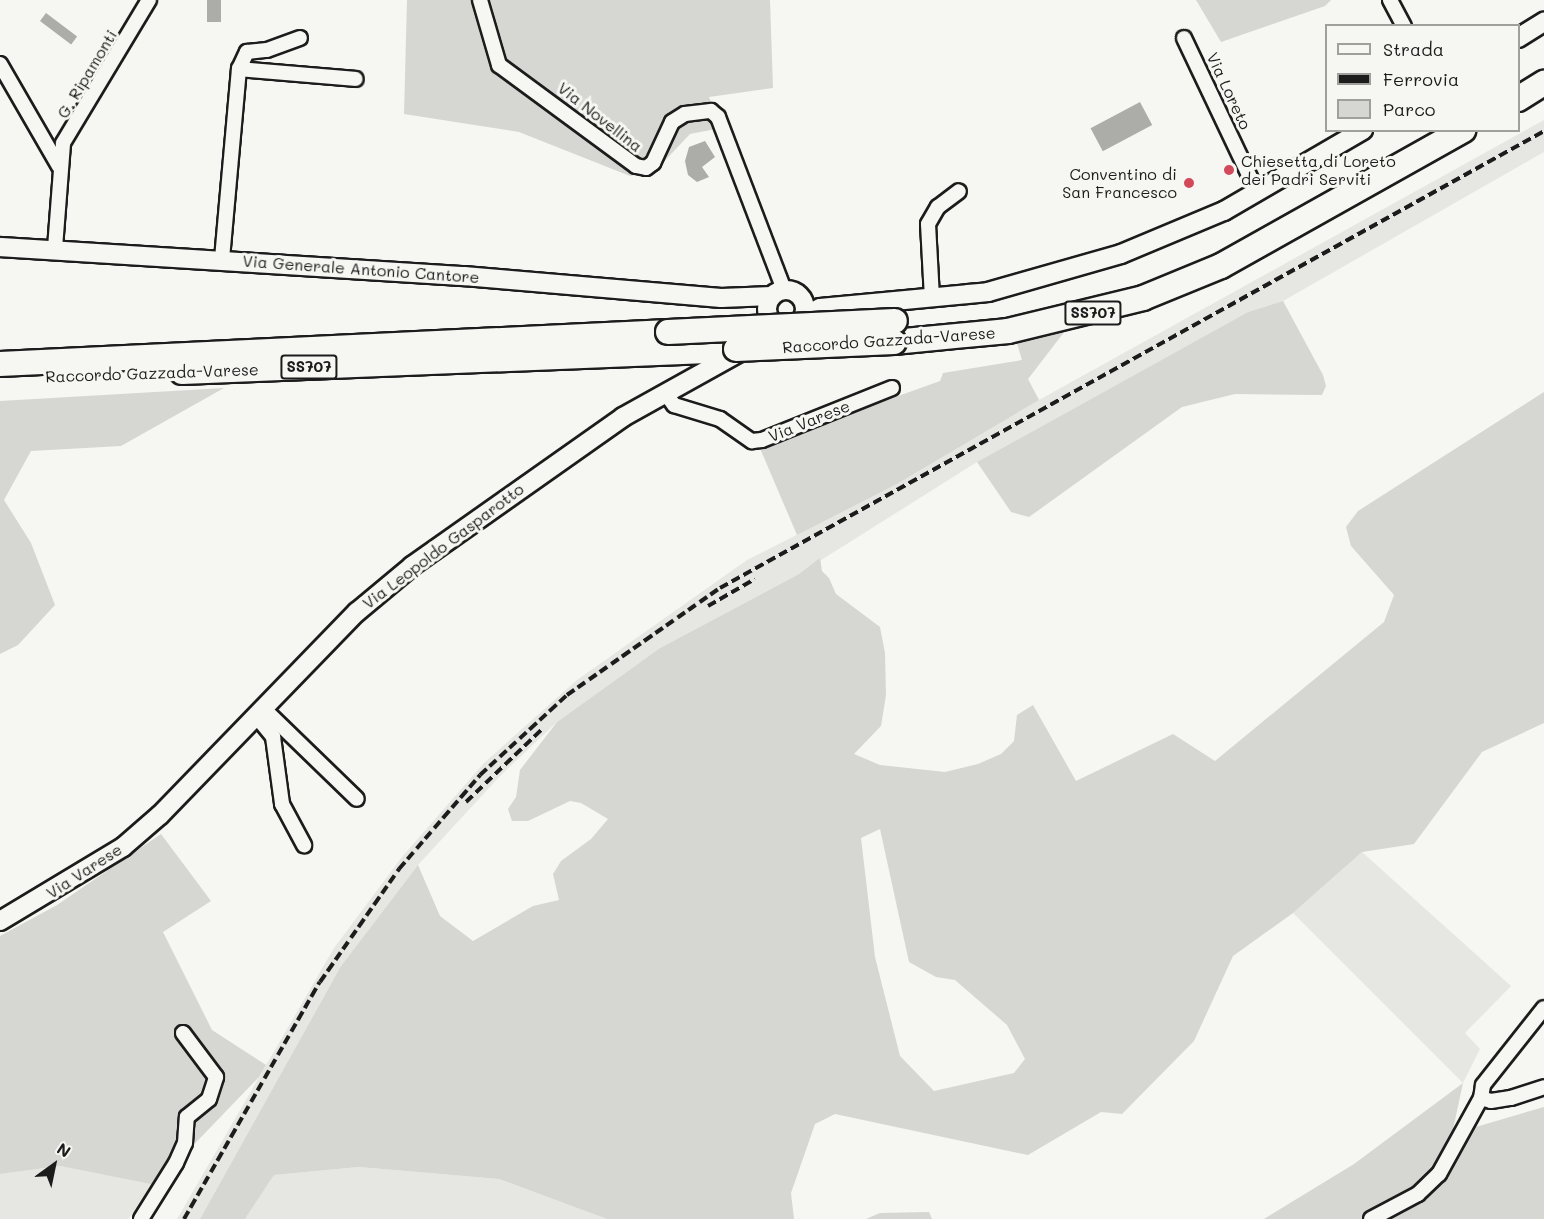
<!DOCTYPE html>
<html>
<head>
<meta charset="utf-8">
<style>
  body { margin:0 }
  #map { position:relative; width:1544px; height:1219px; overflow:hidden; background:#f6f6f2; font-family:Mali,sans-serif }
  div>[style] { position:absolute }
  .built>* { inset:0; background:#e6e6e2 }
  .green>* { inset:0; background:#d6d6d2 }
  .water>* { inset:0; background:#acaca9; transform-origin:0 0 }
  .roads { filter:drop-shadow(2px 0 #1c1c1c) drop-shadow(-2px 0 #1c1c1c) drop-shadow(0 2px #1c1c1c) drop-shadow(0 -2px #1c1c1c) }
  .street>* { height:14px; margin:-7px; padding:0 7px; transform-origin:7px; border-radius:7px; background:#f6f6f2 }
  .secondary>* { height:18px; margin:-9px; padding:0 9px; transform-origin:9px; border-radius:9px; background:#f6f6f2 }
  .secondary>.ring { margin:-9px; padding:0; box-sizing:content-box; background:none; border:18px solid #f6f6f2; border-radius:50% }
  .highway>* { height:24px; margin:-12px; padding:0 12px; transform-origin:12px; border-radius:12px; background:#f6f6f2 }
  .rail>* { height:4px; margin-top:-2px; transform-origin:0; background:repeating-linear-gradient(90deg,#1c1c1c 0 9px,transparent 0 13.5px) }
  .bridges { filter:drop-shadow(2px 0 #1c1c1c) drop-shadow(-2px 0 #1c1c1c) drop-shadow(0 2px #1c1c1c) drop-shadow(0 -2px #1c1c1c) }
  .highway-bridge>* { height:24px; margin:-12px; padding:0 12px; transform-origin:12px; border-radius:12px; background:#f6f6f2 }
  .dots>* { width:16px; height:16px; translate:-50% -50%; box-sizing:border-box; border:3px solid #f6f6f2; border-radius:50% }
  span { translate:-50% -50%; white-space:nowrap; text-align:center; line-height:1.15; -webkit-text-stroke:6px #f6f6f2; paint-order:stroke }
  .shield-label span { padding:2px 4px; background:#f6f6f2; border:2px solid; border-radius:4px; -webkit-text-stroke-width:0 }
  .shield-label { font-size:15px; color:#1c1c1c; font-weight:700 }
  .street-label { font-size:16px; color:#1c1c1c }
  .poi-label { font-size:16px; color:#1c1c1c }
  .left { translate:0 -50%; text-align:left }
  .right { translate:-100% -50%; text-align:right }
  .legend { position:absolute; left:1325px; top:24px; width:195px; height:108px; box-sizing:border-box; background:#f6f6f2; border:2px solid #9f9f9c; margin:0; padding:8px 10px; list-style:none; font-size:18px; color:#1c1c1c }
  .legend li { display:flex; align-items:center; gap:12px; height:30px }
  .legend b { width:30px; border:2px solid #9f9f9c }
  .north { position:absolute; left:24px; top:1135px; width:60px; height:60px; -webkit-text-stroke:4px #f6f6f2; paint-order:stroke; rotate:33deg; font-size:16px; font-weight:700; line-height:24px; text-align:center; color:#1c1c1c }
  .north::after { content:''; display:block; margin:auto; width:21px; height:27px; background:#1c1c1c; clip-path:polygon(50% 0,100% 100%,50% 72%,0 100%) }
</style>
</head>
<body>
<div id="map">
  <div class="built">
    <i style="clip-path:polygon(1544px 120px,1544px 152px,1283px 301px,1248px 312px,977px 462px,799px 574px,660px 648px,557px 722px,500px 776px,418px 865px,341px 966px,200px 1219px,177px 1219px,334px 948px,402px 857px,484px 763px,577px 680px,747px 560px,897px 484px,1039px 400px)"></i>
    <i style="clip-path:polygon(1362px 852px,1511px 986px,1465px 1033px,1480px 1049px,1463px 1083px,1293px 913px)"></i>
    <i style="clip-path:polygon(60px 1166px,155px 1185px,128px 1219px,0 1219px,0 1174px)"></i>
    <i style="clip-path:polygon(359px 1167px,499px 1179px,607px 1219px,245px 1219px,274px 1175px)"></i>
  </div>
  <div class="green">
    <i style="clip-path:polygon(407px 0,770px 0,773px 88px,709px 97px,721px 128px,690px 134px,656px 170px,630px 176px,519px 132px,404px 114px)"></i>
    <i style="clip-path:polygon(1196px 0,1331px 0,1325px 6px,1221px 42px)"></i>
    <i style="clip-path:polygon(1283px 301px,1323px 375px,1326px 386px,1322px 395px,1235px 394px,1182px 407px,1029px 517px,1011px 512px,977px 462px,1248px 312px)"></i>
    <i style="clip-path:polygon(1065px 331px,1028px 379px,1039px 400px,897px 484px,797px 535px,759px 446px,940px 381px,943px 373px,1022px 360px,1016px 340px)"></i>
    <i style="clip-path:polygon(224px 388px,121px 446px,31px 451px,4px 500px,31px 543px,55px 605px,18px 645px,0 654px,0 401px)"></i>
    <i style="clip-path:polygon(evenodd,1544px 392px,1544px 723px,1482px 752px,1414px 844px,1362px 852px,1293px 913px,1233px 956px,1194px 1041px,1122px 1114px,1101px 1112px,1028px 1155px,835px 1114px,815px 1124px,791px 1193px,794px 1219px,607px 1219px,499px 1179px,359px 1167px,274px 1175px,245px 1219px,200px 1219px,341px 966px,418px 865px,440px 916px,473px 941px,533px 906px,559px 900px,553px 874px,561px 861px,591px 839px,608px 819px,581px 803px,570px 801px,528px 821px,512px 821px,508px 809px,516px 797px,520px 770px,557px 722px,660px 648px,799px 574px,820px 558px,822px 571px,829px 578px,836px 594px,880px 627px,885px 653px,886px 695px,881px 726px,854px 754px,880px 765px,945px 772px,978px 764px,1001px 754px,1014px 741px,1017px 715px,1033px 705px,1076px 781px,1173px 734px,1215px 761px,1384px 622px,1394px 595px,1351px 546px,1346px 527px,1358px 511px,1544px 392px,880px 829px,909px 962px,936px 977px,955px 980px,1007px 1025px,1025px 1059px,1014px 1073px,934px 1091px,900px 1056px,875px 957px,861px 838px,880px 829px)"></i>
    <i style="clip-path:polygon(161px 834px,211px 901px,163px 932px,212px 1030px,266px 1065px,259px 1077px,155px 1185px,60px 1166px,0 1174px,0 936px,57px 905px)"></i>
    <i style="clip-path:polygon(1463px 1083px,1452px 1134px,1544px 1107px,1544px 1219px,1264px 1219px,1354px 1164px)"></i>
    <i style="clip-path:polygon(929px 1212px,932px 1219px,866px 1219px,880px 1213px)"></i>
  </div>
  <div class="water">
    <i style="left:207px;top:0;width:14px;height:22px"></i>
    <i style="left:46px;top:13px;width:39px;height:10px;rotate:37deg"></i>
    <i style="left:1140px;top:102px;width:26px;height:56px;rotate:62deg"></i>
    <i style="clip-path:polygon(705px 141px,715px 157px,702px 167px,709px 177px,697px 182px,688px 175px,685px 161px,689px 147px)"></i>
  </div>
  <div class="roads">
    <div class="street">
      <i style="left:480px;top:0;width:68px;rotate:73.7deg"></i>
      <i style="left:499px;top:65px;width:170px;rotate:36.4deg"></i>
      <i style="left:636px;top:166px;width:10px;rotate:11deg"></i>
      <i style="left:646px;top:168px;width:9px;rotate:-36deg"></i>
      <i style="left:653px;top:163px;width:45px;rotate:-65.1deg"></i>
      <i style="left:672px;top:122px;width:15px;rotate:-32deg"></i>
      <i style="left:685px;top:114px;width:26px;rotate:-7deg"></i>
      <i style="left:711px;top:111px;width:9px;rotate:41deg"></i>
      <i style="left:718px;top:117px;width:185px;rotate:69.1deg"></i>
      <i style="left:1390px;top:0;width:30px;rotate:62deg"></i>
      <i style="left:1184px;top:38px;width:170px;rotate:64.6deg"></i>
      <i style="left:0;top:64px;width:118px;rotate:60deg"></i>
      <i style="left:239px;top:69px;width:19px;rotate:-65deg"></i>
      <i style="left:247px;top:52px;width:20px;rotate:-6deg"></i>
      <i style="left:267px;top:50px;width:35px;rotate:-20deg"></i>
      <i style="left:55px;top:248px;width:105px;rotate:-85.6deg"></i>
      <i style="left:63px;top:143px;width:167px;rotate:-59deg"></i>
      <i style="left:222px;top:259px;width:191px;rotate:-84.9deg"></i>
      <i style="left:239px;top:69px;width:117px;rotate:4.9deg"></i>
      <i style="left:932px;top:298px;width:74px;rotate:-93.1deg"></i>
      <i style="left:928px;top:224px;width:20px;rotate:-60deg"></i>
      <i style="left:938px;top:207px;width:26px;rotate:-37deg"></i>
      <i style="left:666px;top:394px;width:14px;rotate:54deg"></i>
      <i style="left:674px;top:405px;width:48px;rotate:16.9deg"></i>
      <i style="left:720px;top:419px;width:39px;rotate:35deg"></i>
      <i style="left:752px;top:441px;width:10px;rotate:-6deg"></i>
      <i style="left:762px;top:440px;width:140px;rotate:-21.8deg"></i>
      <i style="left:264px;top:709px;width:129px;rotate:44.1deg"></i>
      <i style="left:257px;top:717px;width:26px;rotate:51deg"></i>
      <i style="left:273px;top:737px;width:68px;rotate:82.3deg"></i>
      <i style="left:282px;top:804px;width:47px;rotate:61.8deg"></i>
      <i style="left:1481px;top:1098px;width:10px;rotate:17deg"></i>
      <i style="left:1491px;top:1101px;width:20px;rotate:-9deg"></i>
      <i style="left:1511px;top:1098px;width:35px;rotate:-18deg"></i>
      <i style="left:141px;top:1219px;width:66px;rotate:-58deg"></i>
      <i style="left:176px;top:1163px;width:22px;rotate:-66deg"></i>
      <i style="left:185px;top:1143px;width:26px;rotate:-86deg"></i>
      <i style="left:187px;top:1117px;width:28px;rotate:-39deg"></i>
      <i style="left:209px;top:1099px;width:23px;rotate:-72deg"></i>
      <i style="left:216px;top:1077px;width:55px;rotate:-126.9deg"></i>
      <i style="left:1371px;top:1219px;width:53px;rotate:-28deg"></i>
      <i style="left:1418px;top:1194px;width:29px;rotate:-44deg"></i>
      <i style="left:1439px;top:1174px;width:87px;rotate:-61.1deg"></i>
      <i style="left:1481px;top:1098px;width:13px;rotate:-81deg"></i>
      <i style="left:1483px;top:1085px;width:98px;rotate:-51.6deg"></i>
    </div>
    <div class="secondary">
      <i style="left:1518px;top:38px;width:31px;rotate:-32deg"></i>
      <i style="left:0;top:247px;width:465px;rotate:3.6deg"></i>
      <i style="left:464px;top:276px;width:258px;rotate:4.9deg"></i>
      <i style="left:721px;top:298px;width:51px;rotate:-2.2deg"></i>
      <i class="ring" style="left:767px;top:290px;width:20px;height:20px"></i>
      <i style="left:803px;top:317px;width:19px;rotate:-28deg"></i>
      <i style="left:820px;top:308px;width:169px;rotate:-5.4deg"></i>
      <i style="left:988px;top:292px;width:138px;rotate:-15.9deg"></i>
      <i style="left:1121px;top:254px;width:112px;rotate:-22.7deg"></i>
      <i style="left:1224px;top:211px;width:161px;rotate:-30.2deg"></i>
      <i style="left:0;top:921px;width:144px;rotate:-31deg"></i>
      <i style="left:123px;top:847px;width:49px;rotate:-40.9deg"></i>
      <i style="left:160px;top:815px;width:283px;rotate:-45.9deg"></i>
      <i style="left:357px;top:612px;width:72px;rotate:-39.9deg"></i>
      <i style="left:412px;top:566px;width:258px;rotate:-35.2deg"></i>
      <i style="left:623px;top:417px;width:144px;rotate:-29.1deg"></i>
    </div>
    <div class="highway">
      <i style="left:1518px;top:99px;width:31px;rotate:-32deg"></i>
      <i style="left:894px;top:342px;width:115px;rotate:-5.5deg"></i>
      <i style="left:1008px;top:331px;width:139px;rotate:-13.7deg"></i>
      <i style="left:1143px;top:298px;width:84px;rotate:-22.3deg"></i>
      <i style="left:1221px;top:266px;width:278px;rotate:-29.3deg"></i>
      <i style="left:0;top:364px;width:669px;rotate:-2.74deg"></i>
      <i style="left:668px;top:332px;width:70px;rotate:14deg"></i>
      <i style="left:182px;top:372px;width:526px;rotate:-2.29deg"></i>
    </div>
  </div>
  <div class="rail">
    <i style="left:708px;top:606px;width:54px;rotate:-29.9deg"></i>
    <i style="left:466px;top:802px;width:105px;rotate:-43.8deg"></i>
    <i style="left:184px;top:1219px;width:273px;rotate:-60.2deg"></i>
    <i style="left:320px;top:982px;width:138px;rotate:-55deg"></i>
    <i style="left:399px;top:869px;width:124px;rotate:-49.2deg"></i>
    <i style="left:480px;top:775px;width:118px;rotate:-42.6deg"></i>
    <i style="left:567px;top:695px;width:187px;rotate:-35deg"></i>
    <i style="left:720px;top:588px;width:942px;rotate:-29.01deg"></i>
  </div>
  <div class="bridges">
    <div class="highway-bridge">
      <i style="left:668px;top:332px;width:227px;rotate:-2.8deg"></i>
      <i style="left:736px;top:349px;width:158px;rotate:-2.5deg"></i>
    </div>
  </div>
  <div class="dots">
    <i style="left:1229px;top:170px;background:#d1495b"></i>
    <i style="left:1189px;top:183px;background:#d1495b"></i>
  </div>
  <div class="shield-label">
    <span style="left:1093px;top:313px">SS707</span>
    <span style="left:309px;top:367px">SS707</span>
  </div>
  <div class="street-label">
    <span style="left:87px;top:74px;rotate:-59deg">G. Ripamonti</span>
    <span style="left:1229px;top:91px;rotate:65deg">Via Loreto</span>
    <span style="left:600px;top:117px;rotate:38deg">Via Novellina</span>
    <span style="left:361px;top:269px;rotate:4deg">Via Generale Antonio Cantore</span>
    <span style="left:889px;top:340px;rotate:-4deg">Raccordo Gazzada-Varese</span>
    <span style="left:152px;top:373px;rotate:-2deg">Raccordo Gazzada-Varese</span>
    <span style="left:809px;top:421px;rotate:-22deg">Via Varese</span>
    <span style="left:443px;top:546px;rotate:-37deg">Via Leopoldo Gasparotto</span>
    <span style="left:84px;top:871px;rotate:-33deg">Via Varese</span>
  </div>
  <div class="poi-label">
    <span class="left" style="left:1241px;top:170px">Chiesetta di Loreto<br>dei Padri Serviti</span>
    <span class="right" style="left:1177px;top:183px">Conventino di<br>San Francesco</span>
  </div>
  <ul class="legend">
  <li><b style="height:8px;background:#f6f6f2"></b>Strada</li>
  <li><b style="height:8px;background:#1c1c1c"></b>Ferrovia</li>
  <li><b style="height:16px;background:#d6d6d2"></b>Parco</li>
  </ul>
  <div class="north">N</div>
</div>
</body>
</html>
